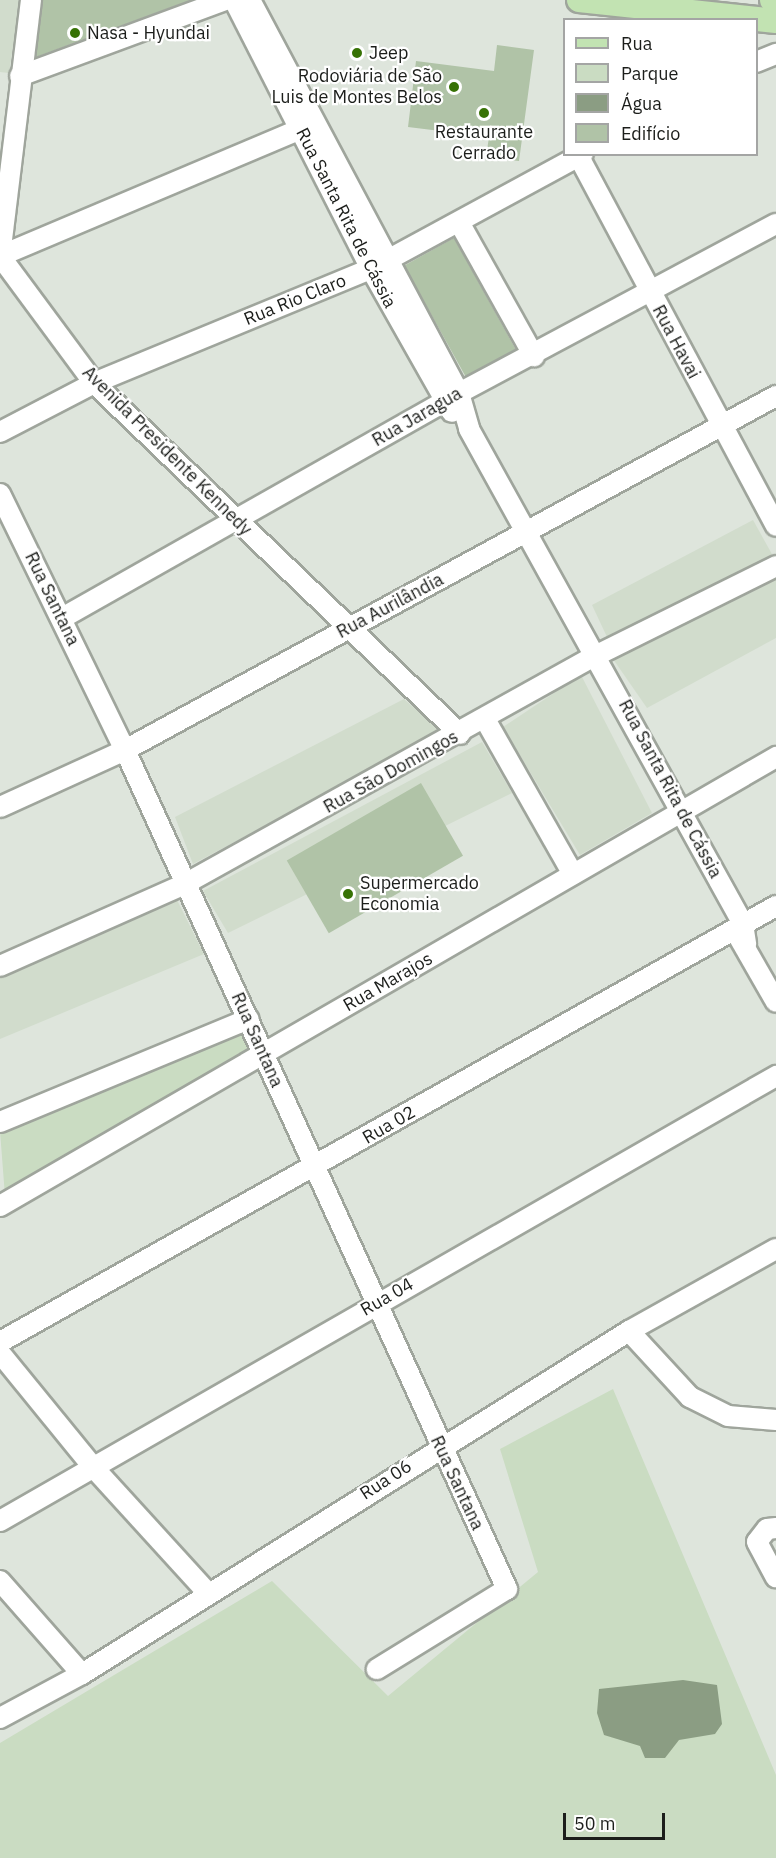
<!DOCTYPE html>
<html>
<head>
<meta charset="utf-8">
<style>
  body { margin:0 }
  #map { position:relative; width:776px; height:1858px; overflow:hidden; background:#dee5dc; font-family:"IBM Plex Sans",sans-serif }
  div>[style] { position:absolute }
  .built>* { inset:0; background:#d1dccc }
  .green>* { inset:0; background:#cadcc2 }
  .water>* { inset:0; background:#8b9d83 }
  .building>* { inset:0; background:#b0c3a7; transform-origin:0 0 }
  .roads { filter:drop-shadow(2px 0 #9fa59c) drop-shadow(-2px 0 #9fa59c) drop-shadow(0 2px #9fa59c) drop-shadow(0 -2px #9fa59c) }
  .minor>* { height:20px; margin:-10px; padding:0 10px; transform-origin:10px; border-radius:10px; background:#fff }
  .major>* { height:24px; margin:-12px; padding:0 12px; transform-origin:12px; border-radius:12px; background:#c2e3b2 }
  .dots>* { width:16px; height:16px; translate:-50% -50%; box-sizing:border-box; border:3px solid #fff; border-radius:50% }
  span { translate:-50% -50%; white-space:nowrap; text-align:center; line-height:1.15; -webkit-text-stroke:4.5px #fff; paint-order:stroke }
  .poi-label { font-size:18px; color:#1c1e1b }
  .left { translate:0 -50%; text-align:left }
  .right { translate:-100% -50%; text-align:right }
  .street-label { font-size:18px; color:#1c1e1b }
  .legend { position:absolute; left:563px; top:18px; width:195px; height:138px; box-sizing:border-box; background:#fff; border:2px solid #a4a5a4; margin:0; padding:8px 10px; list-style:none; font-size:18px; color:#1c1e1b }
  .legend li { display:flex; align-items:center; gap:12px; height:30px }
  .legend b { width:30px; border:2px solid #a4a5a4 }
  .scale { position:absolute; left:563px; top:1813px; width:102px; height:27px; box-sizing:border-box; border:3px solid #1c1e1b; border-top:0; padding-left:8px; font-size:18px; line-height:21px; white-space:nowrap; color:#1c1e1b; -webkit-text-stroke:4px #fff; paint-order:stroke }
</style>
</head>
<body>
<div id="map">
  <div class="built">
    <i style="clip-path:polygon(0 0,20px 0,9px 73px,0 72px)"></i>
    <i style="clip-path:polygon(753px 520px,773px 556px,607px 637px,592px 605px)"></i>
    <i style="clip-path:polygon(776px 577px,776px 638px,647px 708px,613px 659px)"></i>
    <i style="clip-path:polygon(581px 675px,652px 813px,580px 855px,503px 727px)"></i>
    <i style="clip-path:polygon(404px 699px,442px 732px,193px 864px,175px 817px)"></i>
    <i style="clip-path:polygon(482px 742px,512px 793px,228px 933px,203px 891px)"></i>
    <i style="clip-path:polygon(176px 898px,204px 954px,0 1039px,0 977px)"></i>
  </div>
  <div class="green">
    <i style="clip-path:polygon(243px 1030px,251px 1053px,5px 1196px,0 1131px)"></i>
    <i style="clip-path:polygon(613px 1389px,776px 1775px,776px 1858px,0 1858px,0 1743px,272px 1581px,388px 1696px,538px 1572px,500px 1449px)"></i>
  </div>
  <div class="water">
    <i style="clip-path:polygon(683px 1680px,717px 1685px,722px 1724px,715px 1734px,679px 1740px,665px 1758px,645px 1758px,640px 1746px,604px 1735px,597px 1713px,599px 1689px)"></i>
  </div>
  <div class="building">
    <i style="clip-path:polygon(43px 0,191px 0,36px 57px)"></i>
    <i style="clip-path:polygon(497px 45px,534px 50px,519px 161px,486px 157px,489px 137px,408px 127px,416px 61px,494px 71px)"></i>
    <i style="left:454px;top:238px;width:127px;height:57px;rotate:61deg"></i>
    <i style="left:421px;top:783px;width:84px;height:155px;rotate:60deg"></i>
  </div>
  <div class="roads">
    <div class="minor">
      <i style="left:31px;top:0;width:258px;rotate:96.9deg"></i>
      <i style="left:0;top:256px;width:158px;rotate:53.5deg"></i>
      <i style="left:94px;top:383px;width:507px;rotate:43.8deg"></i>
      <i style="left:234px;top:0;width:302px;rotate:63deg"></i>
      <i style="left:371px;top:269px;width:164px;rotate:60.5deg"></i>
      <i style="left:250px;top:0;width:445px;rotate:62deg"></i>
      <i style="left:459px;top:393px;width:37px;rotate:74deg"></i>
      <i style="left:469px;top:429px;width:566px;rotate:61.03deg"></i>
      <i style="left:743px;top:924px;width:20px;rotate:81deg"></i>
      <i style="left:756px;top:62px;width:22px;rotate:-22deg"></i>
      <i style="left:20px;top:76px;width:220px;rotate:-20.3deg"></i>
      <i style="left:579px;top:157px;width:418px;rotate:61.9deg"></i>
      <i style="left:459px;top:222px;width:154px;rotate:60.8deg"></i>
      <i style="left:0;top:256px;width:337px;rotate:-22.9deg"></i>
      <i style="left:0;top:432px;width:106px;rotate:-27.5deg"></i>
      <i style="left:94px;top:383px;width:300px;rotate:-22.4deg"></i>
      <i style="left:371px;top:269px;width:241px;rotate:-28.5deg"></i>
      <i style="left:0;top:494px;width:285px;rotate:64deg"></i>
      <i style="left:125px;top:750px;width:922px;rotate:65.52deg"></i>
      <i style="left:507px;top:1589px;width:153px;rotate:148.4deg"></i>
      <i style="left:62px;top:618px;width:456px;rotate:-29.5deg"></i>
      <i style="left:459px;top:393px;width:359px;rotate:-28.1deg"></i>
      <i style="left:486px;top:721px;width:176px;rotate:60.4deg"></i>
      <i style="left:0;top:807px;width:137px;rotate:-24.5deg"></i>
      <i style="left:125px;top:750px;width:741px;rotate:-28.54deg"></i>
      <i style="left:737px;top:934px;width:78px;rotate:60.2deg"></i>
      <i style="left:0;top:966px;width:200px;rotate:-23.9deg"></i>
      <i style="left:183px;top:885px;width:474px;rotate:-29.1deg"></i>
      <i style="left:597px;top:655px;width:200px;rotate:-26.4deg"></i>
      <i style="left:0;top:1122px;width:269px;rotate:-22.5deg"></i>
      <i style="left:0;top:1206px;width:897px;rotate:-30.05deg"></i>
      <i style="left:629px;top:1331px;width:90px;rotate:47.3deg"></i>
      <i style="left:690px;top:1397px;width:42px;rotate:26.6deg"></i>
      <i style="left:728px;top:1416px;width:48px;rotate:4.8deg"></i>
      <i style="left:0;top:1342px;width:890px;rotate:-29.33deg"></i>
      <i style="left:0;top:1353px;width:146px;rotate:50.8deg"></i>
      <i style="left:92px;top:1466px;width:172px;rotate:47.6deg"></i>
      <i style="left:0;top:1521px;width:895px;rotate:-29.83deg"></i>
      <i style="left:776px;top:1528px;width:9px;rotate:174deg"></i>
      <i style="left:767px;top:1529px;width:16px;rotate:128deg"></i>
      <i style="left:757px;top:1542px;width:40px;rotate:62deg"></i>
      <i style="left:0;top:1581px;width:124px;rotate:48.6deg"></i>
      <i style="left:0;top:1718px;width:93px;rotate:-28.2deg"></i>
      <i style="left:82px;top:1674px;width:646px;rotate:-32.09deg"></i>
      <i style="left:629px;top:1331px;width:168px;rotate:-29.2deg"></i>
    </div>
    <div class="major">
      <i style="left:579px;top:0;width:198px;rotate:6.1deg"></i>
      <i style="left:772px;top:0;width:4px"></i>
    </div>
  </div>
  <div class="dots">
    <i style="left:75px;top:33px;background:#377205"></i>
    <i style="left:357px;top:53px;background:#377205"></i>
    <i style="left:454px;top:87px;background:#377205"></i>
    <i style="left:484px;top:113px;background:#377205"></i>
    <i style="left:348px;top:894px;background:#377205"></i>
  </div>
  <div class="poi-label">
    <span class="left" style="left:87px;top:33px">Nasa - Hyundai</span>
    <span class="left" style="left:369px;top:53px">Jeep</span>
    <span class="right" style="left:442px;top:87px">Rodoviária de São<br>Luis de Montes Belos</span>
    <span style="left:484px;top:143px">Restaurante<br>Cerrado</span>
    <span class="left" style="left:360px;top:894px">Supermercado<br>Economia</span>
  </div>
  <div class="street-label">
    <span style="left:346px;top:218px;rotate:63deg">Rua Santa Rita de Cássia</span>
    <span style="left:295px;top:300px;rotate:-22deg">Rua Rio Claro</span>
    <span style="left:676px;top:342px;rotate:62deg">Rua Havai</span>
    <span style="left:417px;top:417px;rotate:-30deg">Rua Jaragua</span>
    <span style="left:167px;top:451px;rotate:45deg">Avenida Presidente Kennedy</span>
    <span style="left:52px;top:599px;rotate:64deg">Rua Santana</span>
    <span style="left:390px;top:606px;rotate:-28deg">Rua Aurilândia</span>
    <span style="left:391px;top:772px;rotate:-29deg">Rua São Domingos</span>
    <span style="left:670px;top:789px;rotate:62deg">Rua Santa Rita de Cássia</span>
    <span style="left:388px;top:982px;rotate:-30deg">Rua Marajos</span>
    <span style="left:257px;top:1040px;rotate:66deg">Rua Santana</span>
    <span style="left:389px;top:1125px;rotate:-30deg">Rua 02</span>
    <span style="left:387px;top:1297px;rotate:-30deg">Rua 04</span>
    <span style="left:386px;top:1480px;rotate:-33deg">Rua 06</span>
    <span style="left:457px;top:1483px;rotate:65deg">Rua Santana</span>
  </div>
  <ul class="legend">
  <li><b style="height:8px;background:#c2e3b2"></b>Rua</li>
  <li><b style="height:16px;background:#cadcc2"></b>Parque</li>
  <li><b style="height:16px;background:#8b9d83"></b>Água</li>
  <li><b style="height:16px;background:#b0c3a7"></b>Edifício</li>
  </ul>
  <div class="scale">50 m</div>
</div>
</body>
</html>
